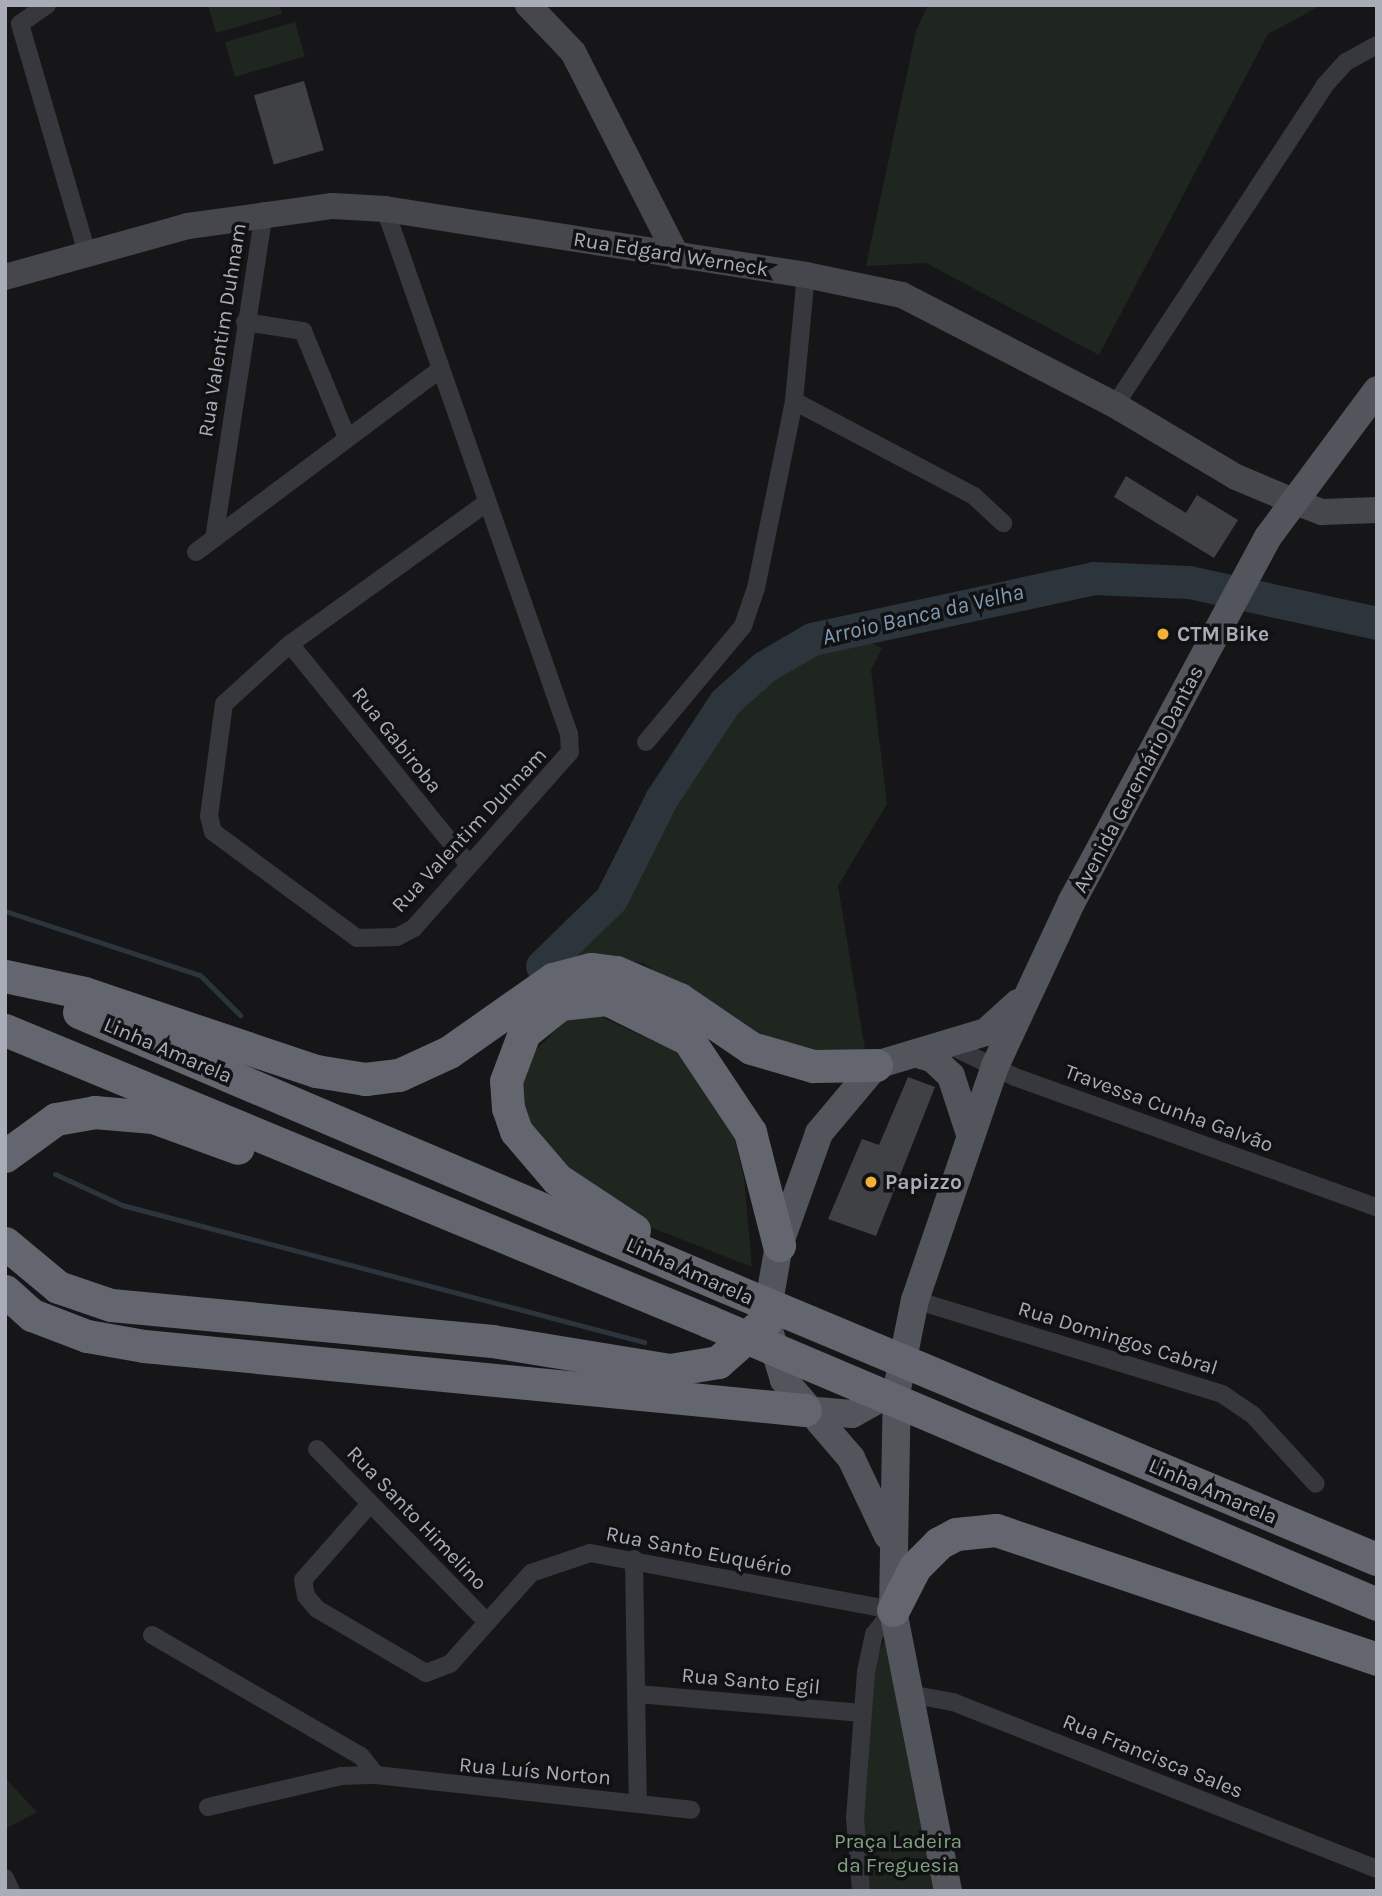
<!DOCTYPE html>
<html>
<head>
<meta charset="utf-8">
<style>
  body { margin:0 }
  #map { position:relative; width:1382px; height:1896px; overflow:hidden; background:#161618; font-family:Karla,sans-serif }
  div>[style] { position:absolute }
  .green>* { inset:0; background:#1e261f; transform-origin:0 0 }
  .stream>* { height:5px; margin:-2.5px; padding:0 2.5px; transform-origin:2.5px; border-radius:2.5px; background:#2c353c }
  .river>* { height:33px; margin:-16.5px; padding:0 16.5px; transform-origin:16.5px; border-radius:16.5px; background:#2c353c }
  .building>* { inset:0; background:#404145; transform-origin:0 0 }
  .street>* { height:18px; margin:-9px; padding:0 9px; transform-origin:9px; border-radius:9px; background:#37383d }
  .secondary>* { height:26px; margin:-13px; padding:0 13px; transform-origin:13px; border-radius:13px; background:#45474d }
  .primary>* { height:28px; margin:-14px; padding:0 14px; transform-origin:14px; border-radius:14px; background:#53555c }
  .highway>* { height:33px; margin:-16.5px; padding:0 16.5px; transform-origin:16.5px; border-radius:16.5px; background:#63666e }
  .highway-bridge>* { height:33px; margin:-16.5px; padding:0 16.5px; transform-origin:16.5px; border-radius:16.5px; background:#63666e }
  .dots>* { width:19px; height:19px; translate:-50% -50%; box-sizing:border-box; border:4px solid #111113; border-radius:50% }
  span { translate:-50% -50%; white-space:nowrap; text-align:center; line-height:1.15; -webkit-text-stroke:7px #111113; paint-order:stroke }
  .street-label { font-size:21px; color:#a8adb8 }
  .poi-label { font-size:21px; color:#a8adb8; font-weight:700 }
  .left { translate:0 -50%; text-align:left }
  .park-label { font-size:21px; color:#7fa381 }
  .water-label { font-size:23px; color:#7f9bb3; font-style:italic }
  .frame { position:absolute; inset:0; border:7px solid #a8adb8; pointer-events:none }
</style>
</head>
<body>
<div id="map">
  <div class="green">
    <i style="clip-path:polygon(208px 5px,279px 5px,282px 14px,216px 33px)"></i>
    <i style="clip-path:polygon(928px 5px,1322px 5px,1268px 34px,1099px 355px,926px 263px,866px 266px,916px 31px)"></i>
    <i style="left:295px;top:22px;width:36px;height:73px;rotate:74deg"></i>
    <i style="clip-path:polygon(838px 629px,882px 648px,871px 670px,887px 804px,838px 886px,865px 1049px,800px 1052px,739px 1028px,643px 963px,597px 955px,562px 959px,737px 690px)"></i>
    <i style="clip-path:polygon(597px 1015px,675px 1051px,714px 1098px,734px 1137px,744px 1178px,752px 1267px,645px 1225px,564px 1171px,522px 1115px,519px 1080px,528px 1058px,568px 1018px)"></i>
    <i style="clip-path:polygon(890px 1625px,943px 1891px,866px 1891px,862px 1817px,873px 1668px)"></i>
    <i style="clip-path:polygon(5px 1778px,37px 1812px,5px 1829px)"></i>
  </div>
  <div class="stream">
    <i style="left:5px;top:911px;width:205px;rotate:18.2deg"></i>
    <i style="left:200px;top:975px;width:57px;rotate:45deg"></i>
    <i style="left:55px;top:1174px;width:74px;rotate:24.8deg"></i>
    <i style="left:122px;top:1205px;width:540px;rotate:14.71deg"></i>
  </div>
  <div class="river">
    <i style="left:542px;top:966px;width:96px;rotate:-44.2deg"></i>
    <i style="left:611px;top:899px;width:112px;rotate:-63.4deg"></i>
    <i style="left:661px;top:799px;width:116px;rotate:-56.6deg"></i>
    <i style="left:725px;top:702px;width:52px;rotate:-41.9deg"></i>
    <i style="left:764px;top:667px;width:56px;rotate:-30.3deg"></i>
    <i style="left:812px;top:639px;width:288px;rotate:-12.2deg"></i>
    <i style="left:1093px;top:578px;width:96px;rotate:2.4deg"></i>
    <i style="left:1189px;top:582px;width:192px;rotate:12.3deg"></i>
  </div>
  <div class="building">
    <i style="left:304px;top:81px;width:72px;height:52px;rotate:74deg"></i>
    <i style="clip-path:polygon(1126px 476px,1186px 513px,1197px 495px,1238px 520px,1214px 558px,1114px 497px)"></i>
    <i style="clip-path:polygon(908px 1077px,935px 1087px,876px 1236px,828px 1219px,862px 1139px,879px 1145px)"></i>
  </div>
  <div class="street">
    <i style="left:47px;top:5px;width:33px;rotate:145deg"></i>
    <i style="left:20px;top:24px;width:239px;rotate:73.7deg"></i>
    <i style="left:385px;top:209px;width:556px;rotate:70.69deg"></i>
    <i style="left:569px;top:734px;width:18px;rotate:87deg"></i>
    <i style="left:570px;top:752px;width:235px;rotate:131.6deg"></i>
    <i style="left:414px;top:928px;width:19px;rotate:152deg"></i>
    <i style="left:397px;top:937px;width:40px;rotate:178.6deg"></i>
    <i style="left:357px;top:938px;width:179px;rotate:-143.6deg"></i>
    <i style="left:213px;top:832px;width:16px;rotate:-104deg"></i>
    <i style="left:209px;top:816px;width:113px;rotate:-82.4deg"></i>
    <i style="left:224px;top:704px;width:89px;rotate:-42.3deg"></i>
    <i style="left:290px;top:644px;width:241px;rotate:-35.7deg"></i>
    <i style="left:245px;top:322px;width:59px;rotate:8.8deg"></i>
    <i style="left:303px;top:331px;width:116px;rotate:67.6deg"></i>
    <i style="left:794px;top:401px;width:204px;rotate:27.8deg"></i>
    <i style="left:974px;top:496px;width:40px;rotate:43deg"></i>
    <i style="left:1115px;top:405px;width:383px;rotate:-56.7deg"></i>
    <i style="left:1325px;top:85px;width:31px;rotate:-48deg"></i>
    <i style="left:1346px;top:62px;width:35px;rotate:-29deg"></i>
    <i style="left:214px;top:539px;width:332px;rotate:-81.3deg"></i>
    <i style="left:196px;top:552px;width:302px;rotate:-36.8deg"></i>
    <i style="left:290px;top:644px;width:284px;rotate:51deg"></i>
    <i style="left:646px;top:742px;width:151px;rotate:-50.1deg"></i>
    <i style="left:743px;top:626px;width:40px;rotate:-71.1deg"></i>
    <i style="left:756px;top:588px;width:191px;rotate:-78.5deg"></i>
    <i style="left:794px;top:401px;width:127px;rotate:-84.6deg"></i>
    <i style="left:949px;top:1045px;width:73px;rotate:25.9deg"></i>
    <i style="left:1015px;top:1077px;width:385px;rotate:19.8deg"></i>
    <i style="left:915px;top:1300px;width:321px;rotate:17deg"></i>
    <i style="left:1222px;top:1394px;width:37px;rotate:34deg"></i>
    <i style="left:1253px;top:1415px;width:93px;rotate:47.6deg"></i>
    <i style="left:317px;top:1449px;width:238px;rotate:45.5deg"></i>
    <i style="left:370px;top:1504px;width:101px;rotate:131.4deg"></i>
    <i style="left:303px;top:1580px;width:16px;rotate:79deg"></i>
    <i style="left:306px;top:1596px;width:17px;rotate:50deg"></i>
    <i style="left:317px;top:1609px;width:126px;rotate:30.4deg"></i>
    <i style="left:426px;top:1673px;width:26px;rotate:-21deg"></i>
    <i style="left:450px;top:1664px;width:122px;rotate:-48.3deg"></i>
    <i style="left:531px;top:1573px;width:62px;rotate:-18.7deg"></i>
    <i style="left:590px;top:1553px;width:308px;rotate:10.7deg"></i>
    <i style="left:893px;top:1610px;width:31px;rotate:128deg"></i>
    <i style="left:874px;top:1634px;width:39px;rotate:102deg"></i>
    <i style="left:866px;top:1672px;width:146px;rotate:94.3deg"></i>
    <i style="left:855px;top:1818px;width:73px;rotate:85.3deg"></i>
    <i style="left:634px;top:1559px;width:244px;rotate:89.1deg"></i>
    <i style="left:152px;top:1635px;width:241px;rotate:30.1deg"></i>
    <i style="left:361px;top:1756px;width:24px;rotate:52deg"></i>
    <i style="left:637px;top:1694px;width:226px;rotate:4.8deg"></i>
    <i style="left:909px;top:1694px;width:45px;rotate:10.3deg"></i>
    <i style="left:953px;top:1702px;width:456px;rotate:21.5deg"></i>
    <i style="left:208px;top:1807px;width:137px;rotate:-13.1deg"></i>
    <i style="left:341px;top:1776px;width:35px;rotate:-2deg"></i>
    <i style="left:376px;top:1775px;width:317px;rotate:6.3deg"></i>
    <i style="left:5px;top:1878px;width:14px;rotate:65deg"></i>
  </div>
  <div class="secondary">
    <i style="left:528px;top:5px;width:65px;rotate:46.2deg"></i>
    <i style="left:573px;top:52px;width:229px;rotate:63deg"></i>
    <i style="left:5px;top:277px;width:190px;rotate:-15.6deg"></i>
    <i style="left:188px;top:226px;width:146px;rotate:-7.9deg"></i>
    <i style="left:333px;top:206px;width:52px;rotate:3.3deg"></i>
    <i style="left:385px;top:209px;width:426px;rotate:8.9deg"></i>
    <i style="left:806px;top:275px;width:98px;rotate:11.8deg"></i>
    <i style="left:902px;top:295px;width:240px;rotate:27.3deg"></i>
    <i style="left:1115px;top:405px;width:141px;rotate:30.8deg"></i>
    <i style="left:1236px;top:477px;width:62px;rotate:22.8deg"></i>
    <i style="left:1293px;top:501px;width:31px;rotate:21deg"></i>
    <i style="left:1322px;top:512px;width:55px;rotate:-2.1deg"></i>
  </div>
  <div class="primary">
    <i style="left:917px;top:1054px;width:16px;rotate:15deg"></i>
    <i style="left:932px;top:1058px;width:26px;rotate:43deg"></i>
    <i style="left:951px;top:1076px;width:61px;rotate:71.9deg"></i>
    <i style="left:805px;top:1410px;width:47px;rotate:4.9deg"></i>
    <i style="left:852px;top:1414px;width:51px;rotate:-29.1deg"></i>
    <i style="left:888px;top:1536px;width:86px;rotate:-115.4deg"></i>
    <i style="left:851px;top:1458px;width:103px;rotate:-130.7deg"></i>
    <i style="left:784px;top:1380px;width:63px;rotate:-106.7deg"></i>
    <i style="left:766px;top:1320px;width:76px;rotate:-80.2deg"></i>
    <i style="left:779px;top:1245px;width:119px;rotate:-70.3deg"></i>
    <i style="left:819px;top:1133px;width:89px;rotate:-50deg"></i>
    <i style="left:876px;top:1065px;width:115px;rotate:-16.7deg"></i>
    <i style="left:986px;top:1032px;width:43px;rotate:-42.2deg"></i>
    <i style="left:948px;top:1891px;width:286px;rotate:-101.1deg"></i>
    <i style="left:893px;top:1610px;width:221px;rotate:-89deg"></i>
    <i style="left:897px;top:1389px;width:91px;rotate:-78.6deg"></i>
    <i style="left:915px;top:1300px;width:247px;rotate:-71.1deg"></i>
    <i style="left:995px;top:1066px;width:182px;rotate:-65deg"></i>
    <i style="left:1072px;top:901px;width:413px;rotate:-61.7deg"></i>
    <i style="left:1268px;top:537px;width:183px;rotate:-53.4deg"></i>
  </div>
  <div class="highway">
    <i style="left:5px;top:976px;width:81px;rotate:12.1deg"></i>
    <i style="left:84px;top:993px;width:245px;rotate:18.6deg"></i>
    <i style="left:316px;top:1071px;width:50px;rotate:9.3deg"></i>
    <i style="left:365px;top:1079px;width:34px;rotate:-7deg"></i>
    <i style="left:399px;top:1075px;width:55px;rotate:-24.7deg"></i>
    <i style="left:449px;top:1052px;width:127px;rotate:-35.1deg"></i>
    <i style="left:553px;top:979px;width:39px;rotate:-15deg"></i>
    <i style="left:591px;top:969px;width:25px;rotate:7deg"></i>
    <i style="left:616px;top:972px;width:69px;rotate:23.2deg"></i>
    <i style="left:679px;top:999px;width:87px;rotate:34.2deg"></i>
    <i style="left:751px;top:1048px;width:65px;rotate:16.2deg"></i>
    <i style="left:813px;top:1066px;width:63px;rotate:-0.9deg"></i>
    <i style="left:79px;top:1012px;width:701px;rotate:23.02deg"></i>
    <i style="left:5px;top:1030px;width:761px;rotate:22.49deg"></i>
    <i style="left:5px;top:1156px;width:63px;rotate:-36deg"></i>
    <i style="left:56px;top:1119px;width:39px;rotate:-10deg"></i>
    <i style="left:94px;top:1112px;width:59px;rotate:4.8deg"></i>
    <i style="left:153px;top:1117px;width:90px;rotate:20deg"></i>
    <i style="left:634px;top:1230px;width:92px;rotate:-146.5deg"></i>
    <i style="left:557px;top:1179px;width:63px;rotate:-130.5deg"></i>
    <i style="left:516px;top:1131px;width:24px;rotate:-109deg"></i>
    <i style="left:508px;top:1108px;width:27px;rotate:-94deg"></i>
    <i style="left:506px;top:1081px;width:51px;rotate:-69.4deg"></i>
    <i style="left:524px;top:1033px;width:46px;rotate:-38.9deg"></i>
    <i style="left:560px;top:1004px;width:47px;rotate:-6.1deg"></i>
    <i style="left:607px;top:999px;width:90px;rotate:26.3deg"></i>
    <i style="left:688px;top:1039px;width:112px;rotate:56.3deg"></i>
    <i style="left:750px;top:1132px;width:117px;rotate:75.6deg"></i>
    <i style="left:5px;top:1243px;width:69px;rotate:39.7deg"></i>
    <i style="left:58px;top:1287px;width:56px;rotate:18.8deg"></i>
    <i style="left:111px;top:1305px;width:383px;rotate:5.4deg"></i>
    <i style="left:492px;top:1341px;width:180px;rotate:9.3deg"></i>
    <i style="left:670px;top:1370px;width:49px;rotate:-9.5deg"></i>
    <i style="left:718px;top:1362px;width:64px;rotate:-41.2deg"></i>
    <i style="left:5px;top:1291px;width:36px;rotate:42deg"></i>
    <i style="left:32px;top:1315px;width:59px;rotate:20.9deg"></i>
    <i style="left:87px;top:1336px;width:58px;rotate:10deg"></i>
    <i style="left:144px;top:1346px;width:664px;rotate:5.53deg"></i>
    <i style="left:977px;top:1392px;width:433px;rotate:22.7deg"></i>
    <i style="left:1003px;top:1446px;width:406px;rotate:22.9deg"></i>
    <i style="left:893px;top:1610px;width:48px;rotate:-62.9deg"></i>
    <i style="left:915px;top:1567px;width:34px;rotate:-45deg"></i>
    <i style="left:939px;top:1543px;width:19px;rotate:-28deg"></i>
    <i style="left:956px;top:1534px;width:40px;rotate:-5.7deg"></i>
    <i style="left:996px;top:1530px;width:402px;rotate:18.7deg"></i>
  </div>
  <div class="highway-bridge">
    <i style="left:724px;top:1286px;width:274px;rotate:22.7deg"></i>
    <i style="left:708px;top:1321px;width:320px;rotate:23deg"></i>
  </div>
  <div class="dots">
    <i style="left:1163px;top:634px;background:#f2b134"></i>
    <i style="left:871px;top:1182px;background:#f2b134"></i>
  </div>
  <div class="street-label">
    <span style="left:671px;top:254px;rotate:9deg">Rua Edgard Werneck</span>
    <span style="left:222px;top:330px;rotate:-81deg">Rua Valentim Duhnam</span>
    <span style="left:397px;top:740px;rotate:51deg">Rua Gabiroba</span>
    <span style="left:1138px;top:779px;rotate:-62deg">Avenida Geremário Dantas</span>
    <span style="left:469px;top:830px;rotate:-47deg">Rua Valentim Duhnam</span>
    <span style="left:168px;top:1050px;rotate:23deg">Linha Amarela</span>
    <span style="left:1169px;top:1108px;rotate:20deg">Travessa Cunha Galvão</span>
    <span style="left:690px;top:1271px;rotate:24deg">Linha Amarela</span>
    <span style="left:1118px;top:1338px;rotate:17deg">Rua Domingos Cabral</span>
    <span style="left:1213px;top:1491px;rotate:23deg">Linha Amarela</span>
    <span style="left:417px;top:1518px;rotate:46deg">Rua Santo Himelino</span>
    <span style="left:699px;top:1551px;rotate:11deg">Rua Santo Euquério</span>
    <span style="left:751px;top:1681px;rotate:5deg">Rua Santo Egil</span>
    <span style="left:1153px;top:1756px;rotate:22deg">Rua Francisca Sales</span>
    <span style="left:535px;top:1771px;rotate:5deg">Rua Luís Norton</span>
  </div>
  <div class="poi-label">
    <span class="left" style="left:1177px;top:634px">CTM Bike</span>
    <span class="left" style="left:885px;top:1182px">Papizzo</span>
  </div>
  <div class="park-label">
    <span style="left:898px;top:1853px">Praça Ladeira<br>da Freguesia</span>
  </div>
  <div class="water-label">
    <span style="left:923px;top:615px;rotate:-13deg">Arroio Banca da Velha</span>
  </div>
  <div class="frame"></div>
</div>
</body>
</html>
